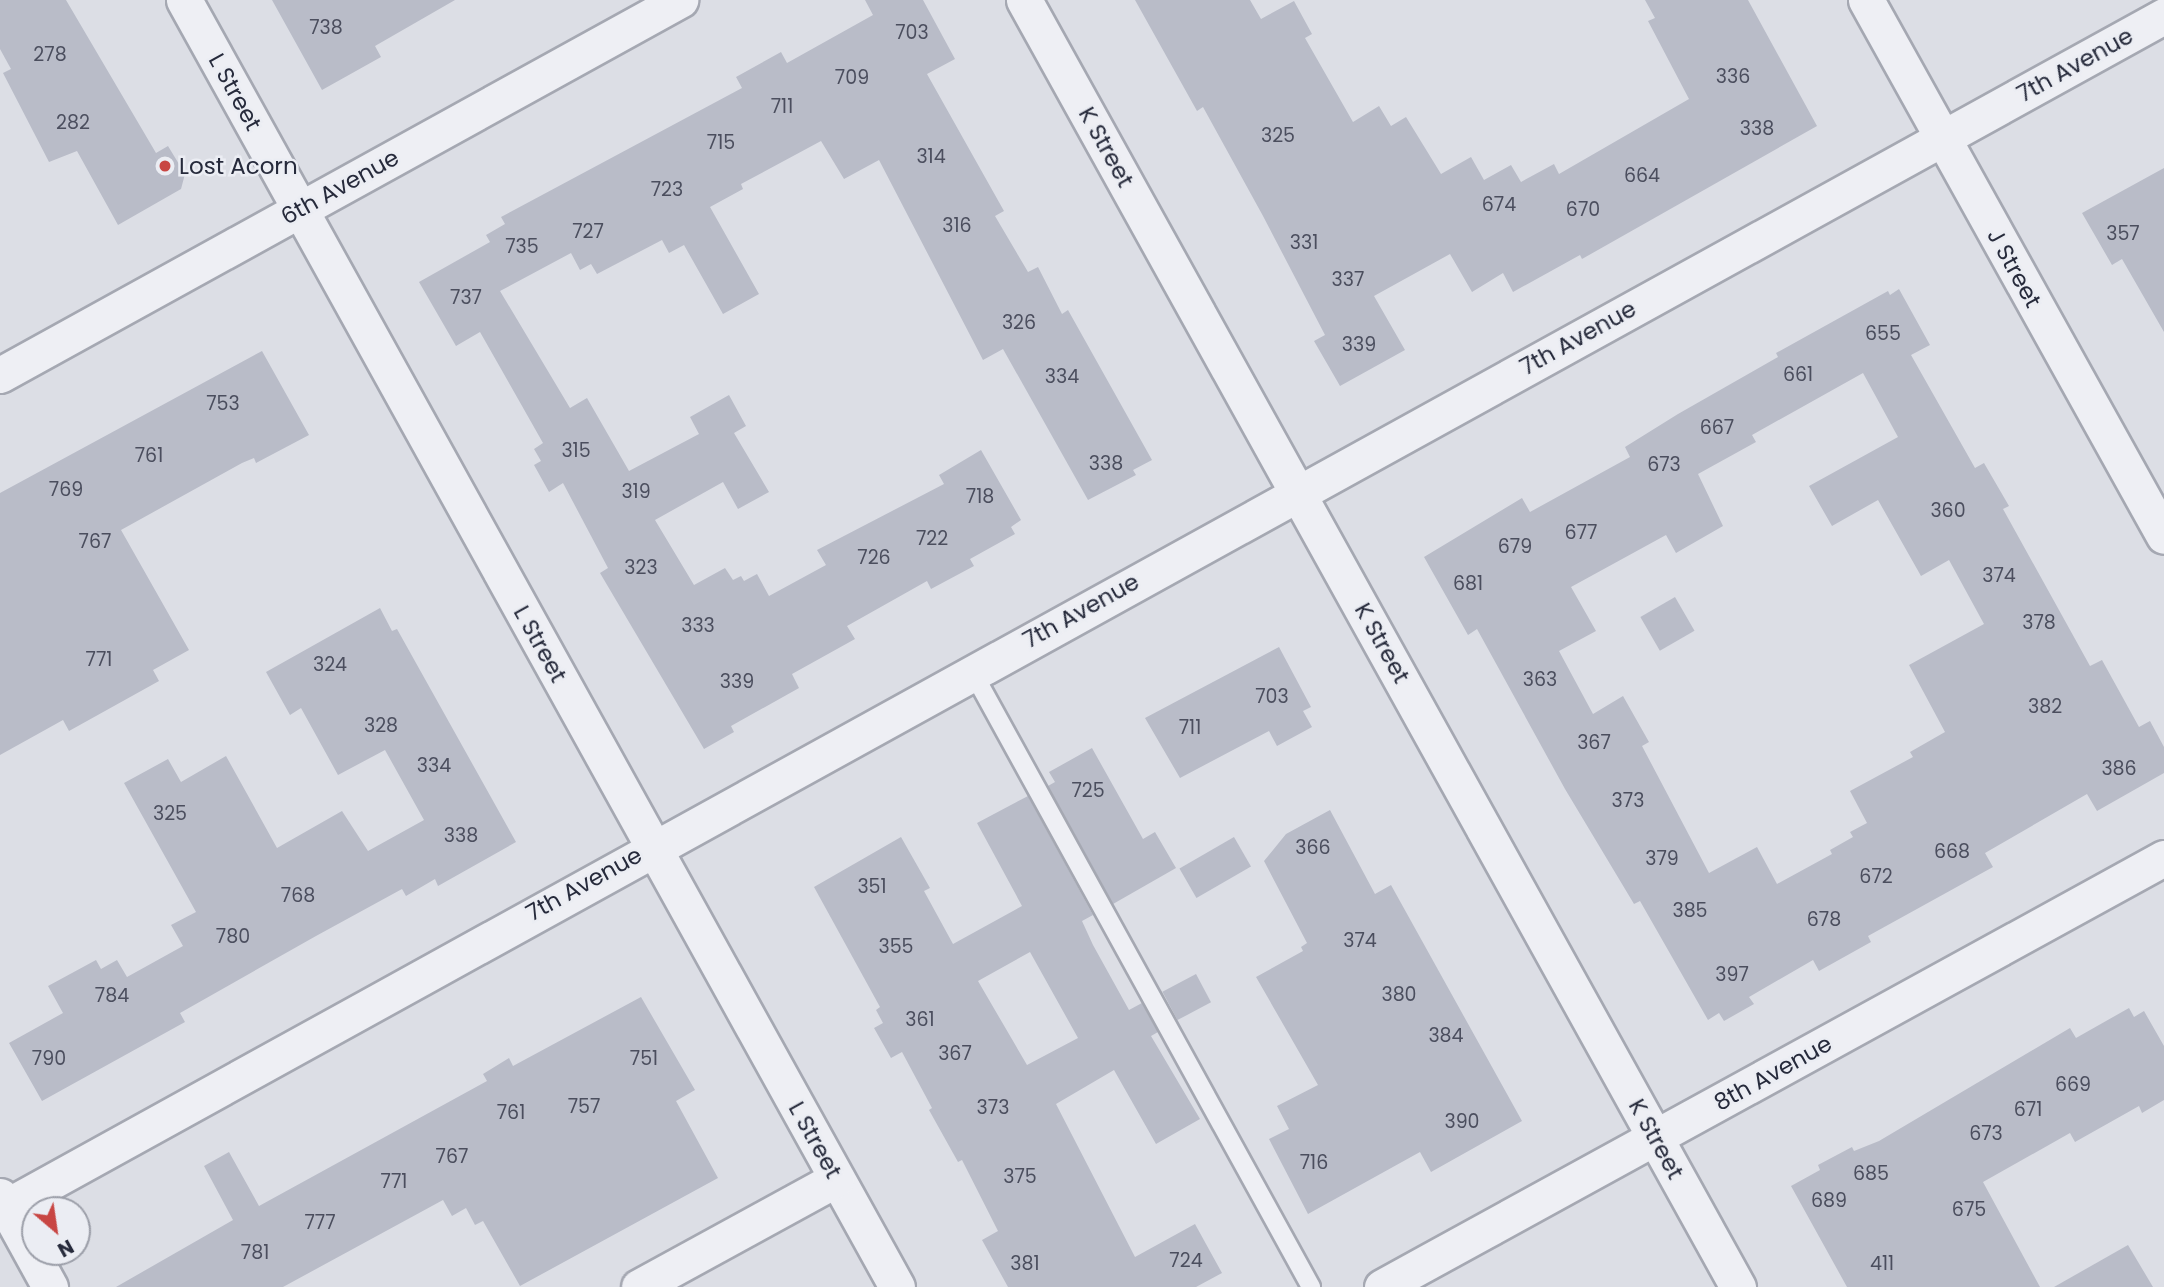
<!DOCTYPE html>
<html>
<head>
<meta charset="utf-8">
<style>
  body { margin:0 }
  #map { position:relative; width:2164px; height:1287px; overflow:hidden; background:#dcdee5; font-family:Poppins,sans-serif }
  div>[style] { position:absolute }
  .building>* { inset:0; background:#b9bcc8; transform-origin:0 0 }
  .roads { filter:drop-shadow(2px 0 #a5a8b2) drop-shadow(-2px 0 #a5a8b2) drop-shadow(0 2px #a5a8b2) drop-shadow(0 -2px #a5a8b2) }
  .service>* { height:18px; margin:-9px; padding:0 9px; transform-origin:9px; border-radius:9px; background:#eeeff4 }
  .minor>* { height:35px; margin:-17.5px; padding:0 17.5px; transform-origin:17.5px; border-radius:17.5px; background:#eeeff4 }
  .dots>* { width:19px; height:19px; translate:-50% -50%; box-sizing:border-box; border:4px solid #ebedf3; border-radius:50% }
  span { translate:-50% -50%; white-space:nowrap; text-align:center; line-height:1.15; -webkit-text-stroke:5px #ebedf3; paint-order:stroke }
  .number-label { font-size:19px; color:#4b4e5e }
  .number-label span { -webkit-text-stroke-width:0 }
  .street-label { font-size:23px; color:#262a3b }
  .poi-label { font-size:23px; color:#262a3b }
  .left { translate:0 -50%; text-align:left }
  .north { position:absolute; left:21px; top:1196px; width:70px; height:70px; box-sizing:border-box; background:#ebedf3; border:2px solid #9c9fa9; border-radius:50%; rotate:151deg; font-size:19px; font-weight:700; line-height:28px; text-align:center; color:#262a3b }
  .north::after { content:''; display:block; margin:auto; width:24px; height:32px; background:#c84643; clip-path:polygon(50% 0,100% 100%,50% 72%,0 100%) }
</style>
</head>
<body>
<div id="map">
  <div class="building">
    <i style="clip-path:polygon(0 0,66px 0,156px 153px,168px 146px,185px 174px,181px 189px,118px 225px,77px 151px,49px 162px,3px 73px,11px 69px,0 49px)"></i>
    <i style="clip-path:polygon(272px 0,455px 0,375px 46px,381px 57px,322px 90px)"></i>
    <i style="clip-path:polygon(865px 0,923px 0,955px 59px,927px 74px,1004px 211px,995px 216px,1028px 272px,1038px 267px,1062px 314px,1068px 310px,1152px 460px,1133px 470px,1136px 475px,1088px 500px,1003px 349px,983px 360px,879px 160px,844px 179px,821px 141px,741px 184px,743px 189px,710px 207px,759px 294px,723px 314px,684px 245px,669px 253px,662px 240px,597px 274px,591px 264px,580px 270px,571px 253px,500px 291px,570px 408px,587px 398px,629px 471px,699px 434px,690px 417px,729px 395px,746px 426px,734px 433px,769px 492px,738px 509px,723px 482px,655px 520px,694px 585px,725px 568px,733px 580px,741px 576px,744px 581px,757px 574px,769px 596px,826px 565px,817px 550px,944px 484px,939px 475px,981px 450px,1021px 520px,1011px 527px,1015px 534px,970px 559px,974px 566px,931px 589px,927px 581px,847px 626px,855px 639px,792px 674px,799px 688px,731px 726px,734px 732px,704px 749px,600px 573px,608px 568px,563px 483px,549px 492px,534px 465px,541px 461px,534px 449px,543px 443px,480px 332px,456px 346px,419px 282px,490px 242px,486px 235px,505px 224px,501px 217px,742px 88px,736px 77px,781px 52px,787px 63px,873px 15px)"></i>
    <i style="clip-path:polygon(1135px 0,1250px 0,1261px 19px,1294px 1px,1312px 34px,1305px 38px,1353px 122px,1379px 106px,1391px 126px,1406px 117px,1441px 174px,1471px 157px,1484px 180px,1511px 165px,1521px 182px,1554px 164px,1559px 174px,1689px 99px,1648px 21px,1655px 18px,1645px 0,1748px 0,1817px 126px,1582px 259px,1580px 255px,1513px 292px,1503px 273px,1472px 292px,1450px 254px,1374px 296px,1405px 350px,1340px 386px,1314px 341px,1325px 335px,1263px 216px,1203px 107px,1197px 111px)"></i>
    <i style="clip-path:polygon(2164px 168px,2164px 332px,2122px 259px,2112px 265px,2082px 213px)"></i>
    <i style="clip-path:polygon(evenodd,1899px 289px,1930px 345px,1911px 355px,1975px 468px,1984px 463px,2009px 506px,2003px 509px,2090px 666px,2102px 660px,2139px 727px,2150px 721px,2164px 747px,2164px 773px,2097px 811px,2087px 794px,1985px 853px,1993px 867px,1868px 936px,1871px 942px,1819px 971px,1813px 960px,1749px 997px,1754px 1004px,1724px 1021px,1719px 1013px,1708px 1020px,1640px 901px,1634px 904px,1565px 789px,1477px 629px,1468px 635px,1424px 557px,1522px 498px,1530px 512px,1630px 457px,1625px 447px,1678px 414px,1778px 357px,1776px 353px,1888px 291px,1890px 295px,1899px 289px,1863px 373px,1898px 437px,1809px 486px,1832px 526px,1878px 500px,1921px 576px,1949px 560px,1984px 624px,1909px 665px,1945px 732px,1910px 752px,1913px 757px,1850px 791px,1867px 823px,1850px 832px,1853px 837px,1830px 850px,1832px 854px,1777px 884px,1757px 847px,1709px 873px,1642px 746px,1649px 742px,1623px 696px,1593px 714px,1559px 651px,1596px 631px,1571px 587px,1666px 535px,1676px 553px,1723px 526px,1698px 474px,1756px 442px,1752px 435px,1863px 373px)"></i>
    <i style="clip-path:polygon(262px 351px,309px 435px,256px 463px,254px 458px,242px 463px,121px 530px,189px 650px,153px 670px,159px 681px,69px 731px,63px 720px,0 755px,0 493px)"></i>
    <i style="left:1675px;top:597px;width:39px;height:40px;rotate:60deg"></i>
    <i style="clip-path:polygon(380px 608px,392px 631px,397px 629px,516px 842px,438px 886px,435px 879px,406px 896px,402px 889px,316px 936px,180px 1013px,185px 1022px,42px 1101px,9px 1043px,63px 1013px,48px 986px,96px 960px,101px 969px,117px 960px,127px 977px,183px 946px,171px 925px,196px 912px,124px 783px,168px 759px,181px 782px,226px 756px,277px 848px,342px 811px,368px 851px,424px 820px,385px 750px,338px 775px,301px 708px,290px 715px,266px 672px)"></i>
    <i style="clip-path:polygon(1279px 647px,1311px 707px,1303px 711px,1312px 727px,1277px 746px,1269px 731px,1180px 778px,1145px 718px)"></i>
    <i style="clip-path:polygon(1092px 748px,1143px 839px,1155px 832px,1176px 868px,1113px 904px,1048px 786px,1055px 782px,1049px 772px)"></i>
    <i style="clip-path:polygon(evenodd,1028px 796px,1093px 915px,1082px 921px,1093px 945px,1129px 1010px,1142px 1003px,1158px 1032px,1151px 1036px,1200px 1119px,1156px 1144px,1114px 1070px,1056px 1104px,1135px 1257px,1195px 1224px,1222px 1273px,1196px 1287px,1008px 1287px,982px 1240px,998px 1231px,962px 1160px,958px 1162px,929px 1110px,932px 1108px,902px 1052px,891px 1058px,874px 1028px,883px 1023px,876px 1010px,880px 1007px,814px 887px,901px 837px,930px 888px,924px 891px,953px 944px,1022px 906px,977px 823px,1028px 796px,1030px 952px,1078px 1038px,1027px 1065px,978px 981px,1030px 952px)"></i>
    <i style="clip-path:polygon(1330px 810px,1375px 894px,1391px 885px,1522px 1121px,1431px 1172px,1420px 1152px,1308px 1214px,1269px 1139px,1289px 1129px,1277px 1106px,1318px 1085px,1256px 977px,1303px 951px,1301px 947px,1307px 943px,1264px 861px,1286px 834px)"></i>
    <i style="left:1234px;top:837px;width:34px;height:63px;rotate:60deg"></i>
    <i style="left:1196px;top:974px;width:32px;height:38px;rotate:62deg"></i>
    <i style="clip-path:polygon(641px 997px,695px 1090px,676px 1101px,718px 1178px,520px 1286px,483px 1221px,475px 1225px,466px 1208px,452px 1216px,443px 1200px,283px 1287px,116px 1287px,233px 1220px,204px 1166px,229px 1152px,259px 1206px,487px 1081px,483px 1074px,509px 1058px,513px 1066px)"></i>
    <i style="clip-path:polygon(2129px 1008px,2134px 1017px,2144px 1011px,2164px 1046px,2164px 1100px,2142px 1113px,2139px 1106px,2075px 1142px,2070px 1133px,1983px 1182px,2040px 1287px,1847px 1287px,1791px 1186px,1820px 1170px,1818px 1165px,1852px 1147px,1854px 1151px,1879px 1141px,2070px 1028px,2076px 1038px)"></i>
    <i style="clip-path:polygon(2128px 1245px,2153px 1287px,2054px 1287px)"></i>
  </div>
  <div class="roads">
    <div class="service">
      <i style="left:972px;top:671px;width:703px;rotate:61.17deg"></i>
    </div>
    <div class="minor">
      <i style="left:184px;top:0;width:1471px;rotate:61.01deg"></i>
      <i style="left:1024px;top:0;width:1472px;rotate:60.98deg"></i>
      <i style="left:1866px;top:0;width:613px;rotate:60.93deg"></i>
      <i style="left:0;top:375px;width:777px;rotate:-28.88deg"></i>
      <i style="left:0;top:1196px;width:104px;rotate:61.2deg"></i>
      <i style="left:0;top:1210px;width:2472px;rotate:-28.89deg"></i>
      <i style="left:639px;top:1287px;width:225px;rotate:-28.7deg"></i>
      <i style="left:1382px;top:1287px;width:892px;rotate:-28.75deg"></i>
    </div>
  </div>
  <div class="dots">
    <i style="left:165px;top:166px;background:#c84643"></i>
  </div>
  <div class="number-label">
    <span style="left:326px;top:28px">738</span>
    <span style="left:912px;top:33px">703</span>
    <span style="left:50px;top:55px">278</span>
    <span style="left:1733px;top:77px">336</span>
    <span style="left:852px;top:78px">709</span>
    <span style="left:782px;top:107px">711</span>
    <span style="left:73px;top:123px">282</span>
    <span style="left:1757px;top:129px">338</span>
    <span style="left:1278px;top:136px">325</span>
    <span style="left:721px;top:143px">715</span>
    <span style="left:931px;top:157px">314</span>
    <span style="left:1642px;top:176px">664</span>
    <span style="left:667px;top:190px">723</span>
    <span style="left:1499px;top:205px">674</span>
    <span style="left:1583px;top:210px">670</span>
    <span style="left:957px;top:226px">316</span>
    <span style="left:588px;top:232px">727</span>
    <span style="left:2123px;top:234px">357</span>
    <span style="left:1304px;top:243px">331</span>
    <span style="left:522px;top:247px">735</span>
    <span style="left:1348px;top:280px">337</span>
    <span style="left:466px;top:298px">737</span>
    <span style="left:1019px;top:323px">326</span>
    <span style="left:1883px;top:334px">655</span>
    <span style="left:1359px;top:345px">339</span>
    <span style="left:1798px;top:375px">661</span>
    <span style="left:1062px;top:377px">334</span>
    <span style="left:223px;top:404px">753</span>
    <span style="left:1717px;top:428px">667</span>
    <span style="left:576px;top:451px">315</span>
    <span style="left:149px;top:456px">761</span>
    <span style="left:1106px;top:464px">338</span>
    <span style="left:1664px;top:465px">673</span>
    <span style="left:66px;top:490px">769</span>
    <span style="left:636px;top:492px">319</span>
    <span style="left:980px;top:497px">718</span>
    <span style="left:1948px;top:511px">360</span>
    <span style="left:1581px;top:533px">677</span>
    <span style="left:932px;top:539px">722</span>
    <span style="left:95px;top:542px">767</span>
    <span style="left:1515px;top:547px">679</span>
    <span style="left:874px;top:558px">726</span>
    <span style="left:641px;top:568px">323</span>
    <span style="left:1999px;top:576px">374</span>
    <span style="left:1468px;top:584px">681</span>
    <span style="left:2039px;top:623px">378</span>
    <span style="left:698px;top:626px">333</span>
    <span style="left:99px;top:660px">771</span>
    <span style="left:330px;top:665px">324</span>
    <span style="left:1540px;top:680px">363</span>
    <span style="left:737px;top:682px">339</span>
    <span style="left:1272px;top:697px">703</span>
    <span style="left:2045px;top:707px">382</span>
    <span style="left:381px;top:726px">328</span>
    <span style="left:1190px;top:728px">711</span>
    <span style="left:1594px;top:743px">367</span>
    <span style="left:434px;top:766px">334</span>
    <span style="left:2119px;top:769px">386</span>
    <span style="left:1088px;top:791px">725</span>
    <span style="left:1628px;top:801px">373</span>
    <span style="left:170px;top:814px">325</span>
    <span style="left:461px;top:836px">338</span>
    <span style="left:1313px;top:848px">366</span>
    <span style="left:1952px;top:852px">668</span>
    <span style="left:1662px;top:859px">379</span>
    <span style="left:1876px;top:877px">672</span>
    <span style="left:872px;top:887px">351</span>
    <span style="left:298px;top:896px">768</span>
    <span style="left:1690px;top:911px">385</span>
    <span style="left:1824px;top:920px">678</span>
    <span style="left:233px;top:937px">780</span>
    <span style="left:1360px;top:941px">374</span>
    <span style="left:896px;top:947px">355</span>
    <span style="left:1732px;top:975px">397</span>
    <span style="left:1399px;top:995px">380</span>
    <span style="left:112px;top:996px">784</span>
    <span style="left:920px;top:1020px">361</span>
    <span style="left:1446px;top:1036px">384</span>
    <span style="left:955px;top:1054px">367</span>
    <span style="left:49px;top:1059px">790</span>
    <span style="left:644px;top:1059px">751</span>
    <span style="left:2073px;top:1085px">669</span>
    <span style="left:584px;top:1107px">757</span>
    <span style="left:993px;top:1108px">373</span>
    <span style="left:2028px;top:1110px">671</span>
    <span style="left:511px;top:1113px">761</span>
    <span style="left:1462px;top:1122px">390</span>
    <span style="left:1986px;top:1134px">673</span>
    <span style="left:452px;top:1157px">767</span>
    <span style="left:1314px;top:1163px">716</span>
    <span style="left:1871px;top:1174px">685</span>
    <span style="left:1020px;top:1177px">375</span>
    <span style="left:394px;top:1182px">771</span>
    <span style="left:1829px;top:1201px">689</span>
    <span style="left:1969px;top:1210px">675</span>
    <span style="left:320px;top:1223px">777</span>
    <span style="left:255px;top:1253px">781</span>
    <span style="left:1186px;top:1261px">724</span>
    <span style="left:1025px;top:1264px">381</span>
    <span style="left:1882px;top:1264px">411</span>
  </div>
  <div class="street-label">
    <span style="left:2075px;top:65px;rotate:-29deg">7th Avenue</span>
    <span style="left:235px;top:92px;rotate:61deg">L Street</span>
    <span style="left:1106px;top:147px;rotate:61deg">K Street</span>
    <span style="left:340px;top:187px;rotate:-29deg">6th Avenue</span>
    <span style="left:2014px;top:268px;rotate:61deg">J Street</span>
    <span style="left:1578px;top:338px;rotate:-29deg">7th Avenue</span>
    <span style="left:1081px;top:611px;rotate:-29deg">7th Avenue</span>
    <span style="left:1382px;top:643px;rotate:61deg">K Street</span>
    <span style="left:540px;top:644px;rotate:61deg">L Street</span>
    <span style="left:584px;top:884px;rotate:-29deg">7th Avenue</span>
    <span style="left:1773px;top:1073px;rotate:-29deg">8th Avenue</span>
    <span style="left:1656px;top:1139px;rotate:61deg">K Street</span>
    <span style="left:815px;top:1140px;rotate:61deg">L Street</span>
  </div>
  <div class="poi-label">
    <span class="left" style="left:179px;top:166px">Lost Acorn</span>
  </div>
  <div class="north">N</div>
</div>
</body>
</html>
